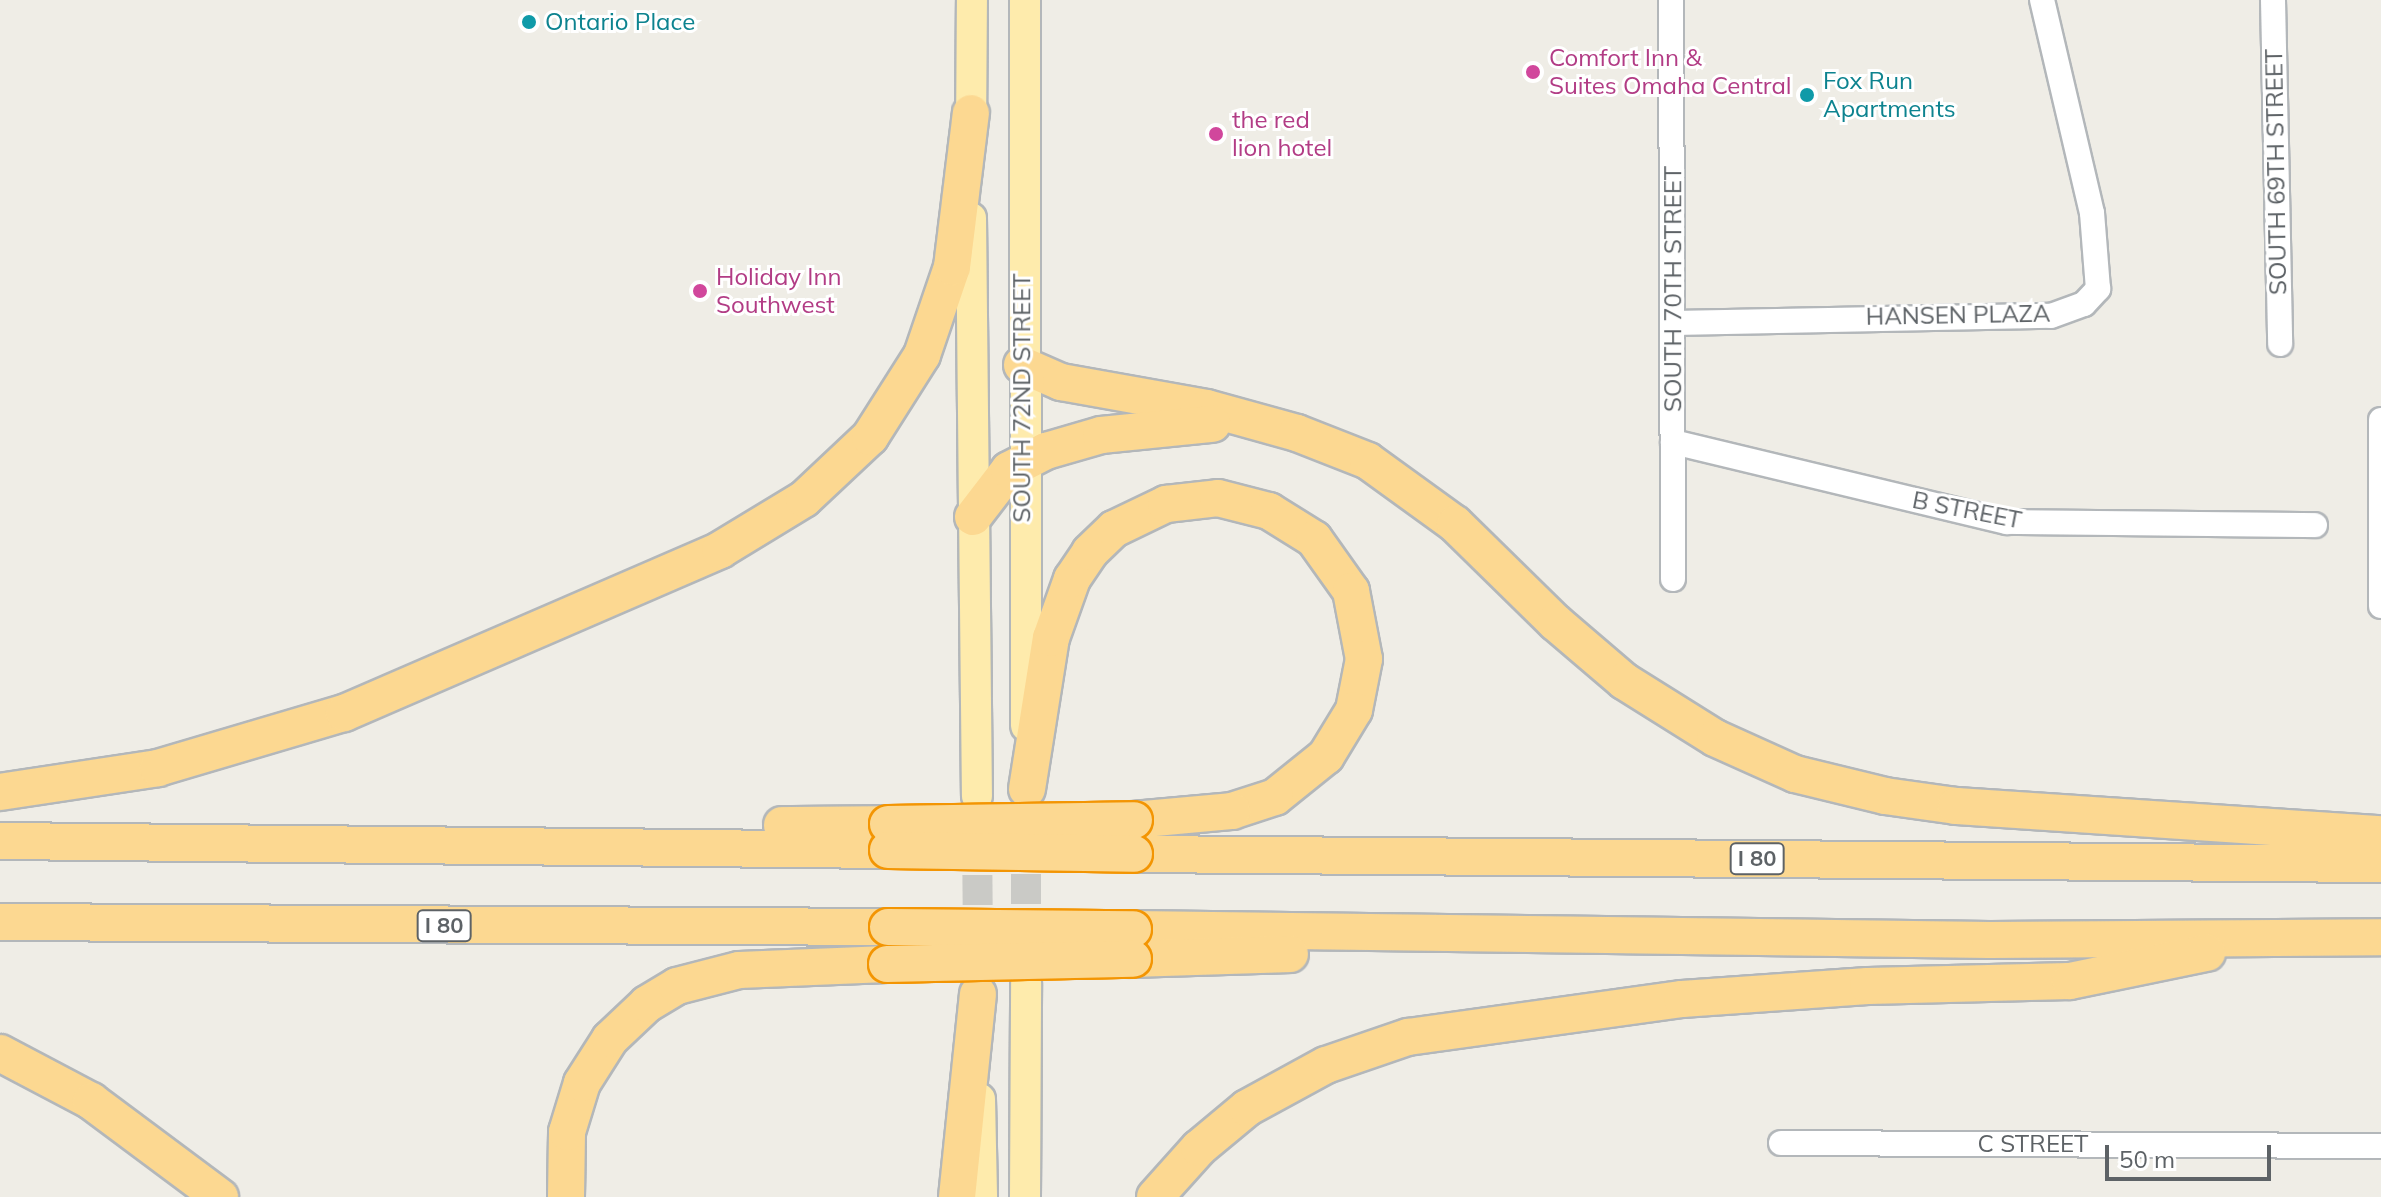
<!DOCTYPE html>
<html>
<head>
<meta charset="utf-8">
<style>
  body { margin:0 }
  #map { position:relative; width:2381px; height:1197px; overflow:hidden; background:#efede6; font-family:Mulish,sans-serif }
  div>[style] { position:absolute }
  .major-tunnel>* { height:30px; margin-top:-15px; transform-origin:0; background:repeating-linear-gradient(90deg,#cacac6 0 30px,transparent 0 45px) }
  .roads { filter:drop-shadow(2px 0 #b3b7ba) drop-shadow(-2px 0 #b3b7ba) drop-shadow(0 2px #b3b7ba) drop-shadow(0 -2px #b3b7ba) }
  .minor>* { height:24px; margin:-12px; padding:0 12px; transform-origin:12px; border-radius:12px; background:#fff }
  .major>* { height:30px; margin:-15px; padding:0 15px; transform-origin:15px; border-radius:15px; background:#feebac }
  .highway>* { height:36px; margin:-18px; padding:0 18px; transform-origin:18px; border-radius:18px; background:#fcd891 }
  .bridges { filter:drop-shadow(2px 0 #f39503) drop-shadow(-2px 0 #f39503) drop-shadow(0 2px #f39503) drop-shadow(0 -2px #f39503) }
  .highway-bridge>* { height:36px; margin:-18px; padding:0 18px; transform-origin:18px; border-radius:18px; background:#fcd891 }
  .dots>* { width:22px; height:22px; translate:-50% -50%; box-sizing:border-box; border:4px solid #fff; border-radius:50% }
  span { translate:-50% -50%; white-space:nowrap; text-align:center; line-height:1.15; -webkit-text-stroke:6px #fff; paint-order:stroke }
  .shield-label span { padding:2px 6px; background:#fff; border:2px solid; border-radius:6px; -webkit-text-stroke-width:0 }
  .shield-label { font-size:22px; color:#5d6266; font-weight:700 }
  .culture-label { font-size:24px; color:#0d838f }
  .left { translate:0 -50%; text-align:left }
  .hotel-label { font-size:24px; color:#b23c85 }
  .street-label { font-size:24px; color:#5d6266 }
  .scale { position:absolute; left:2105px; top:1145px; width:166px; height:36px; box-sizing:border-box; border:4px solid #5d6266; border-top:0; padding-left:10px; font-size:24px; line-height:28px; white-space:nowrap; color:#5d6266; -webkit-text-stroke:6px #fff; paint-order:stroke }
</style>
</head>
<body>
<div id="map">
  <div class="major-tunnel">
    <i style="left:977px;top:830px;width:120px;rotate:89.5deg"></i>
    <i style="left:1026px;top:949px;width:120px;rotate:-90deg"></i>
  </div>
  <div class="roads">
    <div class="minor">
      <i style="left:1671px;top:0;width:579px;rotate:89.8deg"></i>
      <i style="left:2273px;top:0;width:344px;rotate:88.8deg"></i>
      <i style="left:1673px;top:323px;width:378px;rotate:-1.1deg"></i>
      <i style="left:2051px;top:316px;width:35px;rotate:-20deg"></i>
      <i style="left:2084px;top:304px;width:21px;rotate:-47deg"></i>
      <i style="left:2098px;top:289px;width:76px;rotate:-94.5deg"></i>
      <i style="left:2092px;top:213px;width:219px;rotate:-103.2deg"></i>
      <i style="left:2381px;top:420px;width:186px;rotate:90deg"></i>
      <i style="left:1673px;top:442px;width:343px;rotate:13.5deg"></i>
      <i style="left:2007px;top:522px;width:308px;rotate:0.6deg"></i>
      <i style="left:1781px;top:1143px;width:600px;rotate:0.29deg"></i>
    </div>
    <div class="major">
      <i style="left:1025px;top:0;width:726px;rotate:89.92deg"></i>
      <i style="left:971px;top:134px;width:134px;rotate:-89.6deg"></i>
      <i style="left:971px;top:218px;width:578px;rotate:89.41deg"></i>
      <i style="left:980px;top:1099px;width:98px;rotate:88.8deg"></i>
      <i style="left:1025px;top:1197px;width:214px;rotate:-89.7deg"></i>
    </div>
    <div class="highway">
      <i style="left:1022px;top:365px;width:43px;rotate:23.6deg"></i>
      <i style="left:1061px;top:382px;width:148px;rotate:10.1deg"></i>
      <i style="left:1207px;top:408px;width:93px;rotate:15.5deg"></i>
      <i style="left:1297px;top:433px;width:76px;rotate:21.5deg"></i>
      <i style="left:1368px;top:461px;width:107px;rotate:35.9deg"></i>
      <i style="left:1455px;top:524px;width:140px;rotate:44.4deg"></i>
      <i style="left:1555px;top:622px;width:91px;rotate:40.5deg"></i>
      <i style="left:1624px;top:681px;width:107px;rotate:32.1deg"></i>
      <i style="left:1715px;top:738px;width:88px;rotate:24.2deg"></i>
      <i style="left:1795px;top:774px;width:93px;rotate:13.7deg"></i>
      <i style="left:1885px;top:796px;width:72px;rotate:8deg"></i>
      <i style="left:1956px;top:806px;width:426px;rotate:3.8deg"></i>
      <i style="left:973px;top:517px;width:59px;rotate:-52.5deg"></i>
      <i style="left:1009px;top:470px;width:42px;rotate:-27.2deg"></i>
      <i style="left:1046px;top:451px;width:57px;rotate:-16.2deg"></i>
      <i style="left:1101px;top:435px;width:112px;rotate:-5.7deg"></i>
      <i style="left:1027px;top:789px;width:153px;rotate:-81deg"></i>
      <i style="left:1051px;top:638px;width:63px;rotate:-70.4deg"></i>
      <i style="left:1072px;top:579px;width:32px;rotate:-56deg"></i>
      <i style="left:1090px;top:552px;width:33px;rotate:-44deg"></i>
      <i style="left:1114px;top:529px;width:58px;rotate:-25.7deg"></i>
      <i style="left:1166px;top:504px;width:52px;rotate:-6.6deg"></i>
      <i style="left:1218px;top:498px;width:53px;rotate:14.3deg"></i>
      <i style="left:1269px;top:511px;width:53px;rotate:31.9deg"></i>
      <i style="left:1314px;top:539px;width:64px;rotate:54.6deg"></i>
      <i style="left:1351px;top:591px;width:69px;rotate:79.2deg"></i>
      <i style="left:1364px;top:659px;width:52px;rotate:101.1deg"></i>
      <i style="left:1354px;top:710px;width:54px;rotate:121.3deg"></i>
      <i style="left:1326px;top:756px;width:65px;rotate:141.2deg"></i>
      <i style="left:1275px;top:797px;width:45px;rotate:162deg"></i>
      <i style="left:1232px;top:811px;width:98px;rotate:174.8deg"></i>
      <i style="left:0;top:792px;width:160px;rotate:-8.6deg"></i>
      <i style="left:158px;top:768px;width:194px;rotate:-16.5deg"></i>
      <i style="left:344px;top:713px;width:410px;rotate:-23.4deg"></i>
      <i style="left:720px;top:550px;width:98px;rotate:-31.3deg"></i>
      <i style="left:804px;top:499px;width:91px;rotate:-43.2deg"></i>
      <i style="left:870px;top:437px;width:97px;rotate:-57.6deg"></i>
      <i style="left:922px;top:355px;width:93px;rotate:-71.2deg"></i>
      <i style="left:952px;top:267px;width:155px;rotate:-83deg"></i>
      <i style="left:782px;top:825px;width:106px;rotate:-0.5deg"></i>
      <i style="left:0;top:841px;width:888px;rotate:0.58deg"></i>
      <i style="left:1134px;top:854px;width:1247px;rotate:0.46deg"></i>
      <i style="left:0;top:922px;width:888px;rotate:0.32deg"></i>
      <i style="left:1133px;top:929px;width:857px;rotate:0.74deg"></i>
      <i style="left:1990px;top:940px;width:391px;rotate:-0.4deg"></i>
      <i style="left:1133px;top:959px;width:157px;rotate:-1.8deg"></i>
      <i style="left:0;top:1053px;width:103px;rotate:27.8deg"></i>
      <i style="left:91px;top:1101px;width:161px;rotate:36.7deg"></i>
      <i style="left:566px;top:1197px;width:65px;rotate:-89.1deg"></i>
      <i style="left:567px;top:1132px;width:51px;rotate:-73deg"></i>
      <i style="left:582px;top:1083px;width:52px;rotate:-57.5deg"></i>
      <i style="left:610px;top:1039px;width:51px;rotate:-43.4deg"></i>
      <i style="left:647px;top:1004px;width:35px;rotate:-31deg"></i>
      <i style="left:677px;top:986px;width:64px;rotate:-14.5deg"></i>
      <i style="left:739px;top:970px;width:148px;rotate:-2.3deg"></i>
      <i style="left:957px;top:1197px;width:204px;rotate:-84.1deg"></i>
      <i style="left:1155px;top:1197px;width:66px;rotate:-48.1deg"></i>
      <i style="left:1199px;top:1148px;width:62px;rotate:-39.8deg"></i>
      <i style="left:1247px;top:1108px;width:90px;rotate:-28.6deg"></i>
      <i style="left:1326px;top:1065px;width:87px;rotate:-18.9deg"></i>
      <i style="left:1408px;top:1037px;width:277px;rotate:-7.9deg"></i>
      <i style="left:1682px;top:999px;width:186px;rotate:-4deg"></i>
      <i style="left:1868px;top:986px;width:202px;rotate:-1.4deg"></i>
      <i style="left:2070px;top:981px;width:140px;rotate:-11.6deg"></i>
    </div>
  </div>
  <div class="bridges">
    <div class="highway-bridge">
      <i style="left:888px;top:824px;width:246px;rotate:-0.9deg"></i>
      <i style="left:888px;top:850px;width:246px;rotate:0.9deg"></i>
      <i style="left:888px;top:927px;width:245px;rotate:0.5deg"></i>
      <i style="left:887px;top:964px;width:246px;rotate:-1.2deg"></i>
    </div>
  </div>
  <div class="dots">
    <i style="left:529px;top:22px;background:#0f9aa8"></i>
    <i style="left:1533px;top:72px;background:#d1479c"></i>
    <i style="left:1807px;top:95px;background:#0f9aa8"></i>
    <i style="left:1216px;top:134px;background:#d1479c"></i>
    <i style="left:700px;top:291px;background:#d1479c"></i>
  </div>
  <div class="shield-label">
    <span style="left:1757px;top:859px">I 80</span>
    <span style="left:444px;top:926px">I 80</span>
  </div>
  <div class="culture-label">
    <span class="left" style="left:545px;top:22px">Ontario Place</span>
    <span class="left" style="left:1823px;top:95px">Fox Run<br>Apartments</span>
  </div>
  <div class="hotel-label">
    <span class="left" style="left:1549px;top:72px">Comfort Inn &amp;<br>Suites Omaha Central</span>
    <span class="left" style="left:1232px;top:134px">the red<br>lion hotel</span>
    <span class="left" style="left:716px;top:291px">Holiday Inn<br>Southwest</span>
  </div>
  <div class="street-label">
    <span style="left:2276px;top:172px;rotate:-91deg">SOUTH 69TH STREET</span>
    <span style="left:1673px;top:289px;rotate:-90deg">SOUTH 70TH STREET</span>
    <span style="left:1958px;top:315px;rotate:-1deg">HANSEN PLAZA</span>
    <span style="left:1022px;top:398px;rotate:-90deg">SOUTH 72ND STREET</span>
    <span style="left:1967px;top:510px;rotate:11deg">B STREET</span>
    <span style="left:2033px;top:1144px">C STREET</span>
  </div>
  <div class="scale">50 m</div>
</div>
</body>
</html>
